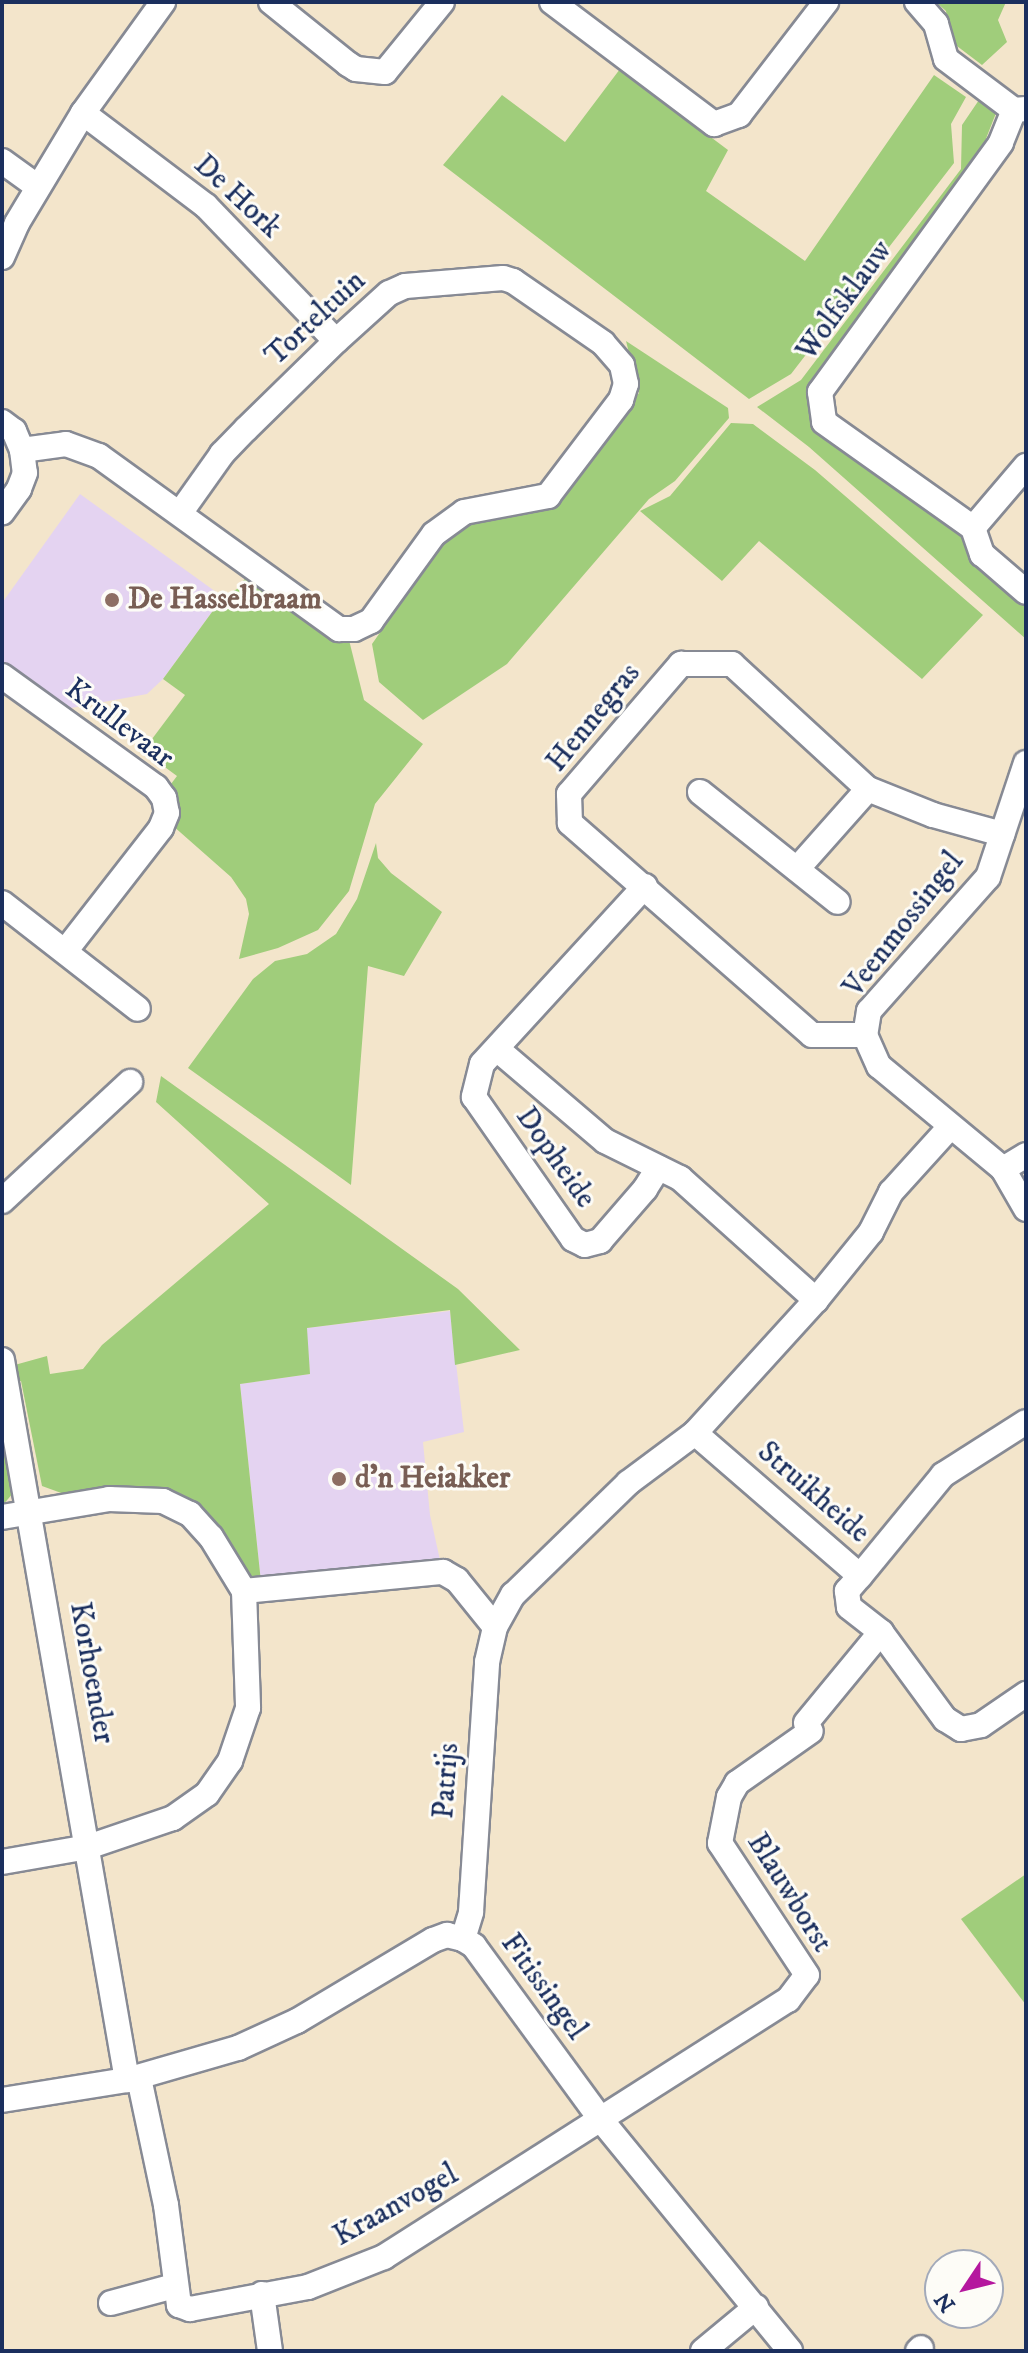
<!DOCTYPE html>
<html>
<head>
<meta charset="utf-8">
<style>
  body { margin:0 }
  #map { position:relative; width:1028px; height:2353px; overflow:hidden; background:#f3e5cb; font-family:"IM FELL DW Pica",serif }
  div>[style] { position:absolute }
  .built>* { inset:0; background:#e4d3f1 }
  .green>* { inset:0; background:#a0cd7b }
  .roads { filter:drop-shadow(2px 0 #878a94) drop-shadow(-2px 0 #878a94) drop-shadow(0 2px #878a94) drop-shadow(0 -2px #878a94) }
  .street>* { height:24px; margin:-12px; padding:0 12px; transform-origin:12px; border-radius:12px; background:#fff }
  .dots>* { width:22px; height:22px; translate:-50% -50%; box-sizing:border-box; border:4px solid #fdfcf7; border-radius:50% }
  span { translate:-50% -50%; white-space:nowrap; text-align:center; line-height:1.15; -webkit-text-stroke:6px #fdfcf7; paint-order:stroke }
  .street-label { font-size:30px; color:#1b2f5e }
  .education-label { font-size:30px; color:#785e54; font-weight:700 }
  .left { translate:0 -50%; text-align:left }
  .frame { position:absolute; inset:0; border:4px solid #1b2f5e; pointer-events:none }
  .north { position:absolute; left:924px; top:2249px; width:80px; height:80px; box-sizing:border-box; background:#fdfcf7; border:2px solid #a3aaba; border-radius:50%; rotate:235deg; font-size:22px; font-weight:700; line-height:32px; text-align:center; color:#1b2f5e }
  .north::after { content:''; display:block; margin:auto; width:28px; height:36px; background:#b5179e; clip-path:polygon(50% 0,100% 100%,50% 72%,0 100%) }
</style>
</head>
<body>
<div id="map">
  <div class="built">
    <i style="clip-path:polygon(80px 494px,223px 597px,163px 679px,147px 694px,60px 710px,2px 666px,2px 603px)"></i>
    <i style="clip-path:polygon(450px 1311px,464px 1432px,423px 1442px,430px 1515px,440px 1560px,261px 1582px,240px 1384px,310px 1374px,306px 1328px)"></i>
  </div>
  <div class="green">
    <i style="clip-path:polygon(936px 2px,1006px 2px,998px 20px,1007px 42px,982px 65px,949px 40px,946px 11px)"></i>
    <i style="clip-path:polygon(620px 69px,728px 150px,706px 191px,805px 261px,934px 75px,966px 97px,951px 124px,954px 163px,791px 374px,749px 399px,443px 165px,502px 95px,565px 142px)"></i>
    <i style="clip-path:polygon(981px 97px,998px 108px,978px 159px,817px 380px,815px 428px,968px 539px,1026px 602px,1026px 639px,809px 447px,757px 407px,801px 380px,961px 169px,962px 125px)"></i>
    <i style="clip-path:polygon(626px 341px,728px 408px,729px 418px,675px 481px,649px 499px,507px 664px,423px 720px,379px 682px,372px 644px,454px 527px,469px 517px,548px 504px,639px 393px)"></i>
    <i style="clip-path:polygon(731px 423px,753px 424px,815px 470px,983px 615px,922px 679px,759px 541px,722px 581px,640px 511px,670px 496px)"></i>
    <i style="clip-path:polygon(250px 572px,349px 640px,364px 700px,423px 744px,375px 804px,349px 891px,318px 930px,278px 948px,239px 959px,249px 914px,246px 899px,231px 877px,172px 825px,165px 792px,177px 776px,143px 751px,185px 695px,163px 679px,223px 597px,237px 589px)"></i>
    <i style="clip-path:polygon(376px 843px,378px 858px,391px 873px,442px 912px,404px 976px,368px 966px,351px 1185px,188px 1068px,253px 979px,275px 961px,307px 954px,336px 934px,357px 899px)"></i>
    <i style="clip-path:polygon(161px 1076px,458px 1289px,520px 1350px,455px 1365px,450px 1310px,307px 1328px,310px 1374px,240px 1384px,261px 1582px,251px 1577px,231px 1545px,199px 1510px,154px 1490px,115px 1486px,64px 1494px,42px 1486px,21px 1381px,13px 1381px,11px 1366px,47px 1356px,50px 1374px,83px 1369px,102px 1345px,269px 1204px,156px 1102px)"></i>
    <i style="clip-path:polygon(2px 1414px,14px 1492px,2px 1506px)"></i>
    <i style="clip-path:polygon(1026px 1874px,1026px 2005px,961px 1919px)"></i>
  </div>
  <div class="roads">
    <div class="street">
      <i style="left:271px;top:2px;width:99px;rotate:38.8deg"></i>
      <i style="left:348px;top:64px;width:9px;rotate:32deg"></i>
      <i style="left:356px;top:69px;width:29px;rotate:6deg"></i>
      <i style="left:385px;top:72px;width:90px;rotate:-50.8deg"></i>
      <i style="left:552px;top:2px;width:203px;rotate:37deg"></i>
      <i style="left:714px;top:124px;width:27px;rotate:-20deg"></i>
      <i style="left:739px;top:115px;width:143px;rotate:-52.4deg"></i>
      <i style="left:917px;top:2px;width:29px;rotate:49deg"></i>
      <i style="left:936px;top:24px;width:36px;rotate:74deg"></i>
      <i style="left:946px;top:59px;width:85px;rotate:36.9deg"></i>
      <i style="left:1014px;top:110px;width:12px;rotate:-5deg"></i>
      <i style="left:1014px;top:110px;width:35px;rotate:112deg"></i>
      <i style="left:1001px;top:143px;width:308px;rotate:126deg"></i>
      <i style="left:820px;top:392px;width:30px;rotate:82deg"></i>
      <i style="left:824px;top:422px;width:183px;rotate:35.4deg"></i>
      <i style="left:973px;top:528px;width:28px;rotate:71deg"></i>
      <i style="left:982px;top:554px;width:58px;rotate:40.8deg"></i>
      <i style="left:83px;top:113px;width:154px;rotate:37.1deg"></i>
      <i style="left:206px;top:206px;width:187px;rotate:46.1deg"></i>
      <i style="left:2px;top:161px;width:44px;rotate:35.8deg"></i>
      <i style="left:2px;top:257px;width:37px;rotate:-66deg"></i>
      <i style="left:17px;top:223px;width:128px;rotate:-59deg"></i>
      <i style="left:83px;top:113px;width:137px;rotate:-54.2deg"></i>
      <i style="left:2px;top:422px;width:15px;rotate:37deg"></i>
      <i style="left:14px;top:431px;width:21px;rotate:67deg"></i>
      <i style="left:22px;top:450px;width:23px;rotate:83deg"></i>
      <i style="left:25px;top:473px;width:17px;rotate:111deg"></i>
      <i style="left:19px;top:489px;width:29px;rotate:126deg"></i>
      <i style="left:22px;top:450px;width:44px;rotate:-7.8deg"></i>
      <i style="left:66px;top:444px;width:35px;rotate:20deg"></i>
      <i style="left:99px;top:456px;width:296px;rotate:35.8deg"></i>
      <i style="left:339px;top:629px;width:15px"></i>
      <i style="left:354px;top:629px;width:19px;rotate:-25deg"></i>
      <i style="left:371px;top:621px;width:107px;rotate:-54.1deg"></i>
      <i style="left:434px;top:534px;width:37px;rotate:-36deg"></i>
      <i style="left:464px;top:512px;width:86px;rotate:-10.8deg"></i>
      <i style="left:548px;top:496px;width:121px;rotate:-52.8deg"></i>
      <i style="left:621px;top:400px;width:17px;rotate:-73deg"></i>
      <i style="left:626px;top:384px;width:19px;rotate:-102deg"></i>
      <i style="left:622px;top:365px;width:29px;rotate:-131deg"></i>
      <i style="left:603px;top:343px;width:109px;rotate:-145.4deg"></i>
      <i style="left:513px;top:281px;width:10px;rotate:-163deg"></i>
      <i style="left:503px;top:278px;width:98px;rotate:175.3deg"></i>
      <i style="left:405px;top:286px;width:17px;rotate:156deg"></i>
      <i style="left:389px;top:293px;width:72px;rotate:137.8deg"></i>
      <i style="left:336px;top:341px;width:126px;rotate:135.6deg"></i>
      <i style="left:246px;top:429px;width:35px;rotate:134deg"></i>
      <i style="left:222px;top:454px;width:72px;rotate:125.4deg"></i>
      <i style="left:973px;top:528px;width:82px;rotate:-49.5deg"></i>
      <i style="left:2px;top:676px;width:190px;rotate:35.8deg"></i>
      <i style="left:156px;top:787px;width:14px;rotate:54deg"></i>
      <i style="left:164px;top:798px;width:15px;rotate:79deg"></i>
      <i style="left:167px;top:813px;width:16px;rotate:112deg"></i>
      <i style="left:161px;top:828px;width:155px;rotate:127.9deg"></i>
      <i style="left:1026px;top:763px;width:120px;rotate:108.4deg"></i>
      <i style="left:988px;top:877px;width:179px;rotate:131.6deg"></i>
      <i style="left:869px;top:1011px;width:24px;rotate:99deg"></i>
      <i style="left:865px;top:1035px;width:34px;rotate:66deg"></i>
      <i style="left:879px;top:1066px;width:161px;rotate:39.7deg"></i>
      <i style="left:1003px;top:1169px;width:46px;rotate:60.1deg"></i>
      <i style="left:700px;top:792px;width:176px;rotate:38.6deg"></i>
      <i style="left:797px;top:869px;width:107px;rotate:-48.4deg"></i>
      <i style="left:645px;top:886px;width:241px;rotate:132.5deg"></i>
      <i style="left:482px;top:1064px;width:34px;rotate:104deg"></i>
      <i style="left:474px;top:1097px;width:173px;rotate:55.1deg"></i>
      <i style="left:573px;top:1239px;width:13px;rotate:27deg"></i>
      <i style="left:585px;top:1245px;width:16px;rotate:-15deg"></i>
      <i style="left:600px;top:1241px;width:69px;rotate:-49.1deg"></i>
      <i style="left:645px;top:1189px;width:25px;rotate:-58deg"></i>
      <i style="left:2px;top:903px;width:172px;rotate:37.9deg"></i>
      <i style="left:865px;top:1035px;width:53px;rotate:180deg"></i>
      <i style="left:812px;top:1035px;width:322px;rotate:-138.8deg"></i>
      <i style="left:570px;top:823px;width:29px;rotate:-92deg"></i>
      <i style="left:569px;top:794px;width:172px;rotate:-49.3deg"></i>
      <i style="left:681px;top:664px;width:51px"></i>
      <i style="left:732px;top:664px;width:185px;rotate:42.6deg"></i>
      <i style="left:868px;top:789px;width:70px;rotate:21.8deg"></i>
      <i style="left:933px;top:815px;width:72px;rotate:15.4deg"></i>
      <i style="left:497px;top:1049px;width:142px;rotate:40.4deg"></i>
      <i style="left:605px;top:1141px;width:84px;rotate:26.3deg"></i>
      <i style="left:680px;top:1178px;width:183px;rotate:41.9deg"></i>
      <i style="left:950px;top:1127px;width:88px;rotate:132.2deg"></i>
      <i style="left:891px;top:1192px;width:45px;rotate:116.6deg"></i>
      <i style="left:871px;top:1232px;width:87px;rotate:129deg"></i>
      <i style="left:816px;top:1300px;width:180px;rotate:132.3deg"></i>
      <i style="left:695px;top:1433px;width:218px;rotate:40.9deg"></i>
      <i style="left:860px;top:1576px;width:20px;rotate:131deg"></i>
      <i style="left:847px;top:1591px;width:16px;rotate:83deg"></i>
      <i style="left:849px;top:1607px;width:41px;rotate:38deg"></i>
      <i style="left:881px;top:1632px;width:108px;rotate:53.7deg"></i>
      <i style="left:945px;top:1719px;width:19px;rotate:32deg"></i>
      <i style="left:961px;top:1729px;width:20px;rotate:-11deg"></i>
      <i style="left:981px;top:1725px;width:55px;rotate:-34.6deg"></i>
      <i style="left:1003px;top:1169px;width:27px;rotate:-31deg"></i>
      <i style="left:2px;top:1201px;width:175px;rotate:-42.9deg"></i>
      <i style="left:2px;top:1360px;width:731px;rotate:80.15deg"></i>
      <i style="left:2px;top:1517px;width:109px;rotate:-9.5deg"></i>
      <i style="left:109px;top:1499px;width:54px;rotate:2.1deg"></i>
      <i style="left:163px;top:1501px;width:30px;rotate:26deg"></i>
      <i style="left:190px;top:1514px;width:31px;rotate:48deg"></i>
      <i style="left:211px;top:1537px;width:63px;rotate:58.6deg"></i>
      <i style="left:244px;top:1591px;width:117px;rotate:88deg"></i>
      <i style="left:248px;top:1708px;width:56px;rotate:108.8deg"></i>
      <i style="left:230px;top:1761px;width:40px;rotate:124.9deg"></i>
      <i style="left:207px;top:1794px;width:42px;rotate:144.8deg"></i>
      <i style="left:173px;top:1818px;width:90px;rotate:161.2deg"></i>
      <i style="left:88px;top:1847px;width:87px;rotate:170.1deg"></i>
      <i style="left:860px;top:1576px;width:131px;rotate:-50.6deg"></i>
      <i style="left:943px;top:1475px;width:98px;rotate:-32.6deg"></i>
      <i style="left:244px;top:1591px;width:200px;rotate:-5.5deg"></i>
      <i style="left:443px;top:1572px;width:16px;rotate:30deg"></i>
      <i style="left:457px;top:1580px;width:60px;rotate:51deg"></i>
      <i style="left:806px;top:1723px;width:118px;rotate:-50.5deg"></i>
      <i style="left:463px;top:1939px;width:28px;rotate:-73deg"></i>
      <i style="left:471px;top:1912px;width:251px;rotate:-86.3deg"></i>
      <i style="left:487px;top:1662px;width:36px;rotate:-77deg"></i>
      <i style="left:495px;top:1627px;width:37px;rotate:-61deg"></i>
      <i style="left:513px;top:1595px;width:161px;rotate:-44.2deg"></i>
      <i style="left:628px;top:1483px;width:84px;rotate:-36.7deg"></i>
      <i style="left:139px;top:2078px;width:130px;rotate:78deg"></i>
      <i style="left:166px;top:2205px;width:101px;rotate:82.6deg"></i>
      <i style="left:179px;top:2305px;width:12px;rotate:20deg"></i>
      <i style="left:190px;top:2309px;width:120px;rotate:-10.6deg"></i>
      <i style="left:308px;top:2287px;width:82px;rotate:-21.5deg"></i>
      <i style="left:384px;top:2257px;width:479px;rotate:-32.5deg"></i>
      <i style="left:788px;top:2000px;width:31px;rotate:-53deg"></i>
      <i style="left:807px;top:1975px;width:158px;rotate:-123.4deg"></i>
      <i style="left:720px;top:1843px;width:47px;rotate:-78.9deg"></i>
      <i style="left:729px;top:1797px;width:16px;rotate:-60deg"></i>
      <i style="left:737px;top:1783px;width:90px;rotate:-35.1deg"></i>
      <i style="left:2px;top:2100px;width:127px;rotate:-9.1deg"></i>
      <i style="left:127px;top:2080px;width:116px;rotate:-16.1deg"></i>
      <i style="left:238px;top:2048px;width:65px;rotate:-24.6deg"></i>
      <i style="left:297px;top:2021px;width:158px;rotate:-30.8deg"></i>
      <i style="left:433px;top:1940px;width:15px;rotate:-20deg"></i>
      <i style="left:447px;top:1935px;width:16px;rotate:14deg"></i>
      <i style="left:463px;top:1939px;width:13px;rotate:32deg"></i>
      <i style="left:474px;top:1946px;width:217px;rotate:53.8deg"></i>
      <i style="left:602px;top:2121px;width:297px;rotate:50.7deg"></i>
      <i style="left:262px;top:2294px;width:58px;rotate:82deg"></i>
      <i style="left:111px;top:2303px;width:65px;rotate:-15.1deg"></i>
      <i style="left:703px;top:2351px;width:69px;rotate:-39.7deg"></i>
      <i style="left:918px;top:2351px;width:4px;rotate:-45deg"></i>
    </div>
  </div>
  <div class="dots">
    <i style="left:112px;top:600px;background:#8d6e63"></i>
    <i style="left:339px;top:1479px;background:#8d6e63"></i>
  </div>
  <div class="street-label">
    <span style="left:237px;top:197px;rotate:43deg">De Hork</span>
    <span style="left:845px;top:301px;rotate:-54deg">Wolfsklauw</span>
    <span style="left:316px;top:319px;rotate:-43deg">Torteltuin</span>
    <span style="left:594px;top:718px;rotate:-51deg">Hennegras</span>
    <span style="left:119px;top:724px;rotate:37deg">Krullevaar</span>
    <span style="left:904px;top:925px;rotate:-52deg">Veenmossingel</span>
    <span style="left:555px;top:1158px;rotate:55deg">Dopheide</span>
    <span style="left:813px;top:1493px;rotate:41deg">Struikheide</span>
    <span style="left:91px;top:1673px;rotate:80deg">Korhoender</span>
    <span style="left:447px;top:1781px;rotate:-86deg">Patrijs</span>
    <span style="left:789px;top:1893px;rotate:58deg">Blauwborst</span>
    <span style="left:543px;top:1987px;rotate:54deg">Fitissingel</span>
    <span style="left:396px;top:2206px;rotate:-29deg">Kraanvogel</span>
  </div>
  <div class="education-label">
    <span class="left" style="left:128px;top:600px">De Hasselbraam</span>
    <span class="left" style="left:355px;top:1479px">d'n Heiakker</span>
  </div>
  <div class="frame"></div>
  <div class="north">N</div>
</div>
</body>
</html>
